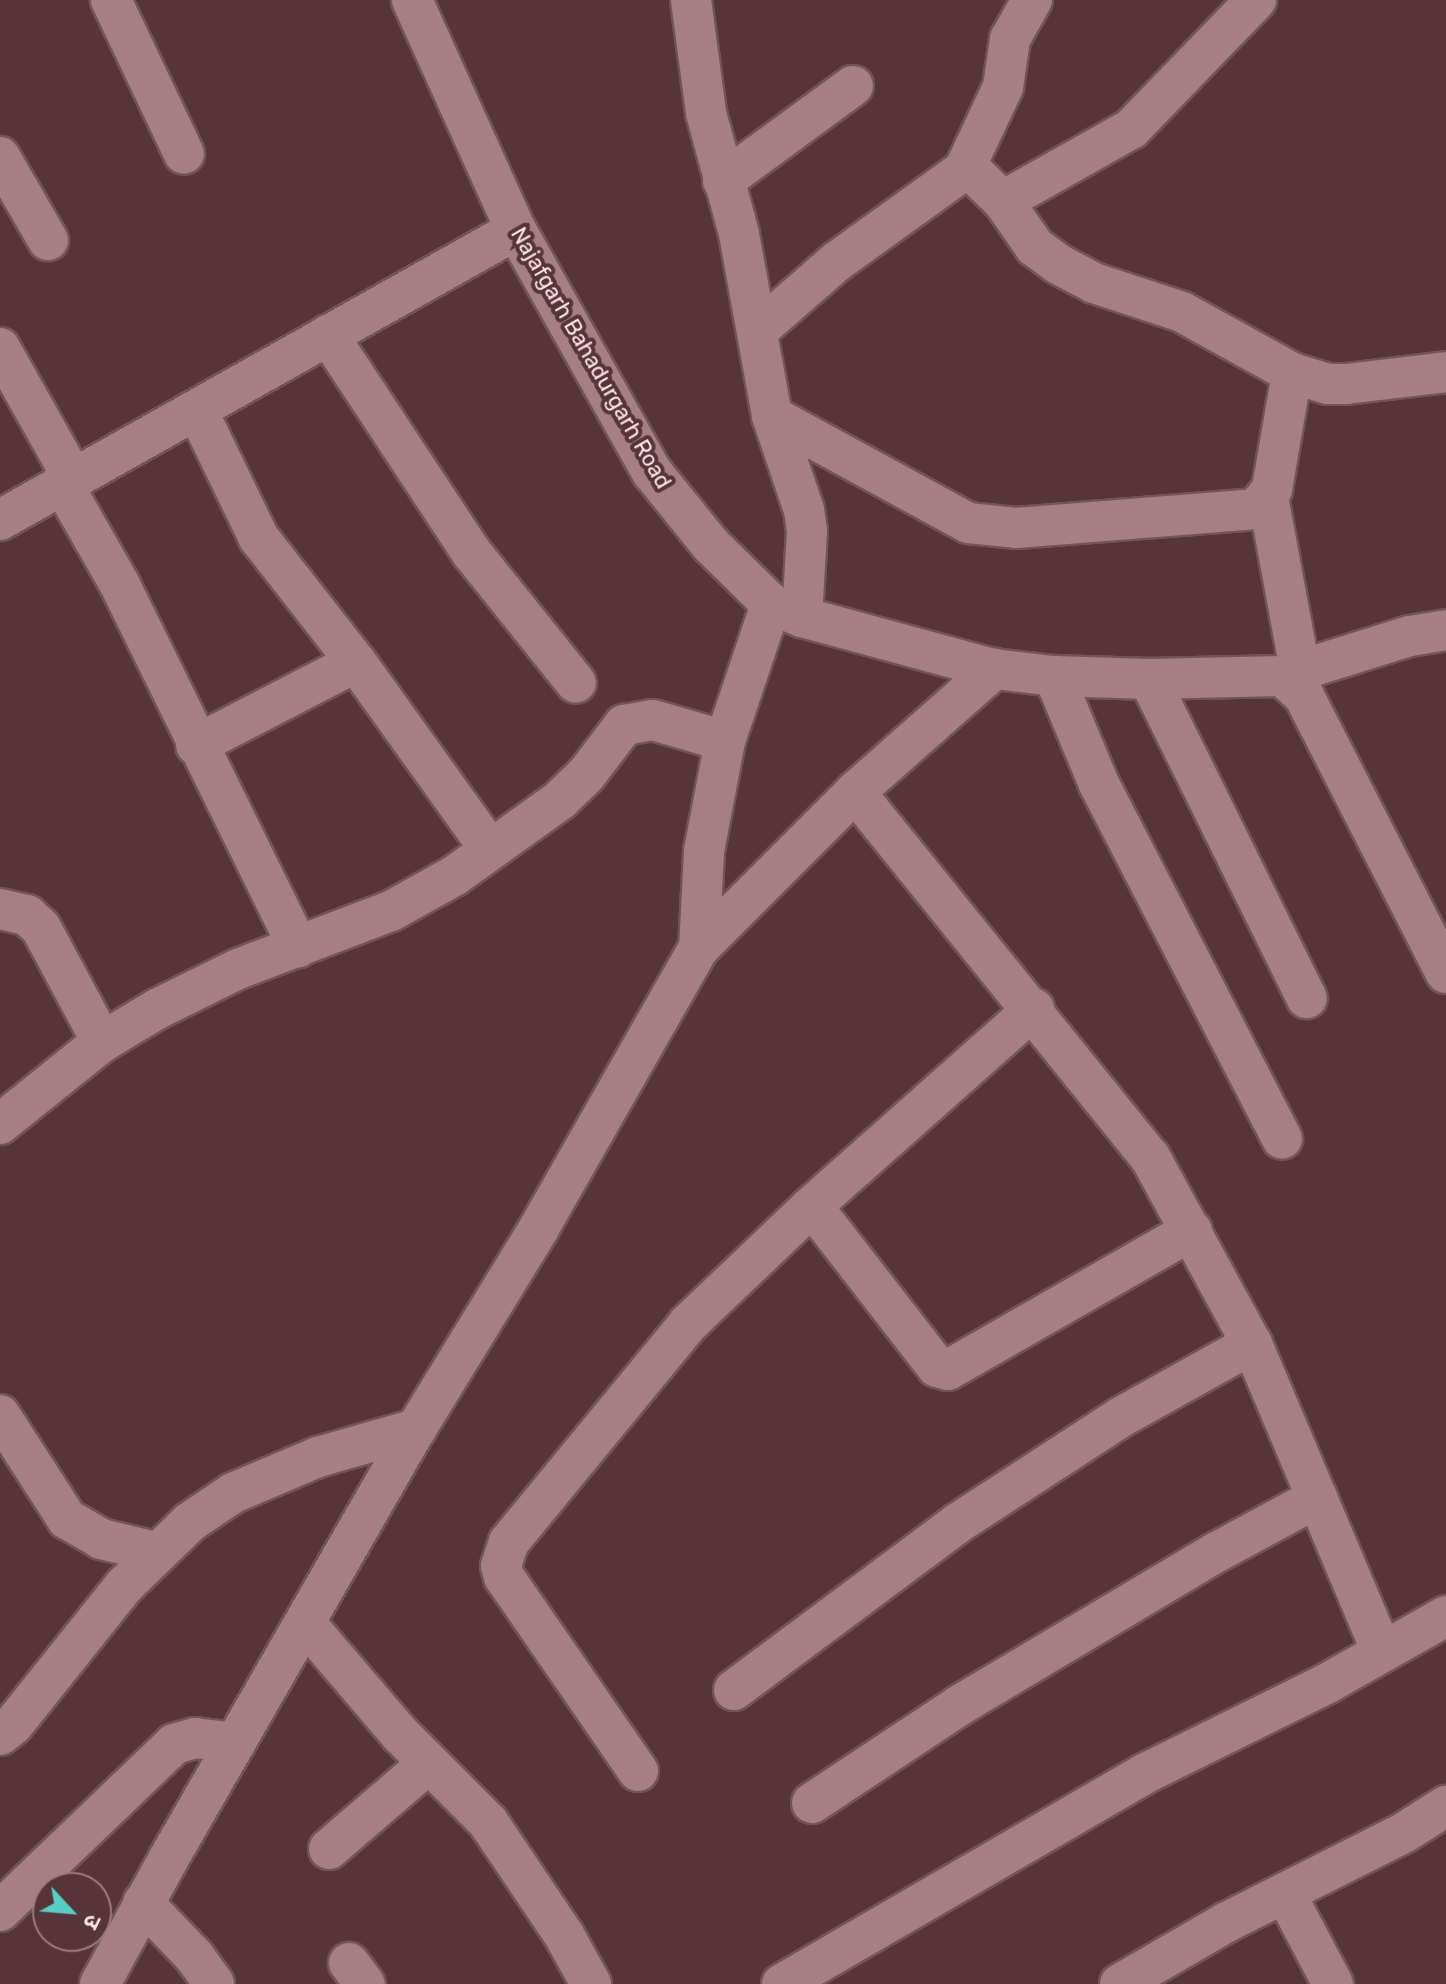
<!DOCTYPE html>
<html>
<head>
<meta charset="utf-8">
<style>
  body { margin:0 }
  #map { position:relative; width:1446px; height:1984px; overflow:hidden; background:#57343a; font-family:Rubik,"Noto Sans Devanagari",sans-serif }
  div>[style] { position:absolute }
  .roads { filter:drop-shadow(2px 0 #71545a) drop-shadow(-2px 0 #71545a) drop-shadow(0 2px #71545a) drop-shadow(0 -2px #71545a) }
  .minor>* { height:40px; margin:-20px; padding:0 20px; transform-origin:20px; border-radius:20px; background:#a77e85 }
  span { translate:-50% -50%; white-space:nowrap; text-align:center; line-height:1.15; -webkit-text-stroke:8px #57343a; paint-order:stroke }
  .street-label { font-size:22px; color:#fce5e9 }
  .north { position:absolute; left:32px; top:1872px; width:80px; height:80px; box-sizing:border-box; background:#57343a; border:2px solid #997b80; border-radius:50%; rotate:116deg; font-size:22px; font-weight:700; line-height:32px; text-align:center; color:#fce5e9 }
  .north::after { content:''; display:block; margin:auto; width:28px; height:36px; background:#56cec3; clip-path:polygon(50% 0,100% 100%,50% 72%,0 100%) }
</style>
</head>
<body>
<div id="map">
  <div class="roads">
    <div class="minor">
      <i style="left:111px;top:0;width:170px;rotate:64.6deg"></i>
      <i style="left:412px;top:0;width:252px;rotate:65.7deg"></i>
      <i style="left:516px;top:230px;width:278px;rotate:60.7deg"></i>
      <i style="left:652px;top:472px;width:94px;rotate:51.1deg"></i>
      <i style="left:711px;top:545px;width:84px;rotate:44.5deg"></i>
      <i style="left:771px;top:604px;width:34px;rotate:23deg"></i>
      <i style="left:802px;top:617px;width:199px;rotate:15.2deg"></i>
      <i style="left:994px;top:669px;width:60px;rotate:6.7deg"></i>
      <i style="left:1054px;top:676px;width:95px;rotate:1.8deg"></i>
      <i style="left:1149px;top:679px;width:133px;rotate:-1.3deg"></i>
      <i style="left:1282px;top:676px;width:30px;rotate:42deg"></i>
      <i style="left:1304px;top:696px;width:311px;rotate:62.9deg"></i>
      <i style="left:691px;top:0;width:114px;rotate:82.4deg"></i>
      <i style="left:706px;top:113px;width:125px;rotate:74.7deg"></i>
      <i style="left:739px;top:234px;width:185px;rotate:79.7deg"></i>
      <i style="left:772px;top:416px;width:99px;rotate:71.2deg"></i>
      <i style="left:804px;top:510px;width:21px;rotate:82deg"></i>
      <i style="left:807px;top:531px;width:86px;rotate:93.3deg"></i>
      <i style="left:0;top:157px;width:96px;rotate:60deg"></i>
      <i style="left:964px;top:170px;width:92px;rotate:-64.8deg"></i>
      <i style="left:1003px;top:87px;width:49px;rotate:-81.7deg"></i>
      <i style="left:1010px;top:39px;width:45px;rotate:-60.6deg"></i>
      <i style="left:723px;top:181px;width:161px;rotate:-36.2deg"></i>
      <i style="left:1003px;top:201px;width:147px;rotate:-29.4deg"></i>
      <i style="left:1131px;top:129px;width:180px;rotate:-45.9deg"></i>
      <i style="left:757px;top:331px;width:105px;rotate:-41.1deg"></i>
      <i style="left:836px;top:262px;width:158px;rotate:-35.7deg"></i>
      <i style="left:964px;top:170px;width:16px;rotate:27deg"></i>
      <i style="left:978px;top:177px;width:35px;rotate:44deg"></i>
      <i style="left:1003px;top:201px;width:56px;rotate:55.2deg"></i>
      <i style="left:1035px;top:247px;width:29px;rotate:36deg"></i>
      <i style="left:1058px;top:264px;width:41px;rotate:27.8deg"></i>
      <i style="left:1094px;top:283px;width:93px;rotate:18.2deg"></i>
      <i style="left:1182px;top:312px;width:126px;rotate:29deg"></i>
      <i style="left:1292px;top:373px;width:38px;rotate:17deg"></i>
      <i style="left:1328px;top:384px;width:18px"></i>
      <i style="left:1346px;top:384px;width:101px;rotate:-6.8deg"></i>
      <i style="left:328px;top:335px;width:261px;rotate:56.6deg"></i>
      <i style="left:472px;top:553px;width:166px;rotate:51.3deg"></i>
      <i style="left:0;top:348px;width:149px;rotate:60.7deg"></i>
      <i style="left:197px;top:410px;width:142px;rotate:64.2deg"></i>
      <i style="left:259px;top:538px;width:157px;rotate:52deg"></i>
      <i style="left:356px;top:662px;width:230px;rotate:54.4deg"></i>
      <i style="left:772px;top:416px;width:223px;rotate:28.6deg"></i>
      <i style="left:968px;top:523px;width:48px;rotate:5.9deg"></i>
      <i style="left:1016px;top:528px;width:229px;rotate:-4.5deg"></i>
      <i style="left:1244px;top:510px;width:12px;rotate:-5deg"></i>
      <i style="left:1256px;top:509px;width:26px;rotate:-51deg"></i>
      <i style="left:1272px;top:489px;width:118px;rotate:-80.2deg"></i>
      <i style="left:63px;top:485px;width:113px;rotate:60.3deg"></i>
      <i style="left:119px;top:583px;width:406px;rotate:63.8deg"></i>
      <i style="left:1268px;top:497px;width:176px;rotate:79.5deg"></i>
      <i style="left:0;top:520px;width:592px;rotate:-29.34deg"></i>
      <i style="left:1054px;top:676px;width:117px;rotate:67.4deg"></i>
      <i style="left:1099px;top:784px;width:399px;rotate:62.7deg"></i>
      <i style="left:1282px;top:676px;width:134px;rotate:-17.4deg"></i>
      <i style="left:1410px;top:636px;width:36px;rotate:-9deg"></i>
      <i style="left:1149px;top:679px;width:356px;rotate:63.7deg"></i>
      <i style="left:196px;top:745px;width:180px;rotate:-27.4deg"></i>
      <i style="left:855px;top:792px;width:469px;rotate:51.1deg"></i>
      <i style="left:1150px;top:1157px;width:213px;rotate:61.4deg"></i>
      <i style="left:1252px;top:1344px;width:334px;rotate:67.1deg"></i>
      <i style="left:0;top:909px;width:28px;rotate:13deg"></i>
      <i style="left:27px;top:915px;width:19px;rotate:43deg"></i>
      <i style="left:41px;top:928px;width:129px;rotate:61.8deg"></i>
      <i style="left:699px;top:948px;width:97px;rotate:-87deg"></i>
      <i style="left:704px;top:851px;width:112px;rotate:-79.2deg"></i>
      <i style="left:725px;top:741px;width:145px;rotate:-71.4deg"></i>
      <i style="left:0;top:1124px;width:131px;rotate:-38.8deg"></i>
      <i style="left:102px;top:1042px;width:64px;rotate:-31deg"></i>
      <i style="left:157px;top:1009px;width:90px;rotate:-26.3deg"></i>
      <i style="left:238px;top:969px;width:164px;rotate:-20.8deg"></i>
      <i style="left:391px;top:911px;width:72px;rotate:-29.1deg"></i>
      <i style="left:454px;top:876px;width:130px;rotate:-35.6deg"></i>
      <i style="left:560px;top:800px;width:36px;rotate:-44deg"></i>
      <i style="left:586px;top:775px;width:63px;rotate:-52.8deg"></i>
      <i style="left:624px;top:725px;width:29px;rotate:-10deg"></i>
      <i style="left:653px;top:720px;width:75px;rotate:16.3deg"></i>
      <i style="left:812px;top:1206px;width:204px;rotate:52.2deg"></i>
      <i style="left:937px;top:1367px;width:11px;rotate:15deg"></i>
      <i style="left:948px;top:1370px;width:281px;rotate:-29.8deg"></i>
      <i style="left:0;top:1415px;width:124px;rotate:57.2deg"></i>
      <i style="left:67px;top:1519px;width:39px;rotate:30deg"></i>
      <i style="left:101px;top:1539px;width:57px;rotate:13.3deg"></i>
      <i style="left:306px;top:1624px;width:143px;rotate:49.5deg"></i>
      <i style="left:399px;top:1733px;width:126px;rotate:45deg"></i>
      <i style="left:488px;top:1822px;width:136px;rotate:56.1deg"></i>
      <i style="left:564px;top:1935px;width:56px;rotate:61.1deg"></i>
      <i style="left:734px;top:1690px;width:279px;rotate:-36.7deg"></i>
      <i style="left:958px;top:1523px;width:194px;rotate:-33deg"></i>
      <i style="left:1121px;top:1417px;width:150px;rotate:-29.1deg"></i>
      <i style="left:0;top:1735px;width:16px;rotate:-38deg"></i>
      <i style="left:13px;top:1725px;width:178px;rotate:-51.4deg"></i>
      <i style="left:124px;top:1586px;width:92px;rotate:-44.1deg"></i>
      <i style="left:190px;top:1522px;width:52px;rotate:-34deg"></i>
      <i style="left:233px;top:1493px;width:92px;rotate:-23deg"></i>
      <i style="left:318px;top:1457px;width:102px;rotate:-15.9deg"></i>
      <i style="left:638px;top:1771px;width:236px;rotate:-124.6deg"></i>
      <i style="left:504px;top:1577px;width:11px;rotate:-105deg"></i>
      <i style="left:501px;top:1566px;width:25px;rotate:-72deg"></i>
      <i style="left:509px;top:1542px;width:282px;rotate:-50.6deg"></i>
      <i style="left:688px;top:1324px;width:171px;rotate:-43.6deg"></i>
      <i style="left:812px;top:1206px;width:297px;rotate:-41.6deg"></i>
      <i style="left:812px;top:1803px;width:178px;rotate:-33.5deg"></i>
      <i style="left:960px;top:1705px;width:299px;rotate:-30.8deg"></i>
      <i style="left:1217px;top:1552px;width:114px;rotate:-28.4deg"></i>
      <i style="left:329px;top:1849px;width:132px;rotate:-40.7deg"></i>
      <i style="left:1285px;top:1893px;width:103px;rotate:62.2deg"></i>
      <i style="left:143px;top:1903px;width:74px;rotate:46.1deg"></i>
      <i style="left:194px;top:1956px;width:34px;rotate:54deg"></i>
      <i style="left:0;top:1911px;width:241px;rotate:-43.8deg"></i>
      <i style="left:174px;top:1744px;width:22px;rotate:-16deg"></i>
      <i style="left:195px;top:1738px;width:41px;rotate:7deg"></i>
      <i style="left:349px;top:1963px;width:26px;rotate:53deg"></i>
      <i style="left:100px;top:1984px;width:144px;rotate:-61.3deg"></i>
      <i style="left:169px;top:1858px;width:495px;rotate:-60.1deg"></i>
      <i style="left:416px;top:1429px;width:236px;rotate:-58.5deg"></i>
      <i style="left:539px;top:1228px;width:322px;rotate:-60.3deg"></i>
      <i style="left:699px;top:948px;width:221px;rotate:-45deg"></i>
      <i style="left:855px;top:792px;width:186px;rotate:-41.5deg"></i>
      <i style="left:782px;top:1984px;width:419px;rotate:-30.1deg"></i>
      <i style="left:1144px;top:1774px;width:203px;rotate:-26.3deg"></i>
      <i style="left:1326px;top:1684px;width:138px;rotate:-29.5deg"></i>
      <i style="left:1120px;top:1984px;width:124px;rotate:-30.1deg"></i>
      <i style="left:1227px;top:1922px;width:199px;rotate:-26.8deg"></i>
      <i style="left:1405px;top:1832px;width:49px;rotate:-32.4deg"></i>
    </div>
  </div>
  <div class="street-label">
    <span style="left:591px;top:358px;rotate:60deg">Najafgarh Bahadurgarh Road</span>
  </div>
  <div class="north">उ</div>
</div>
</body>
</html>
